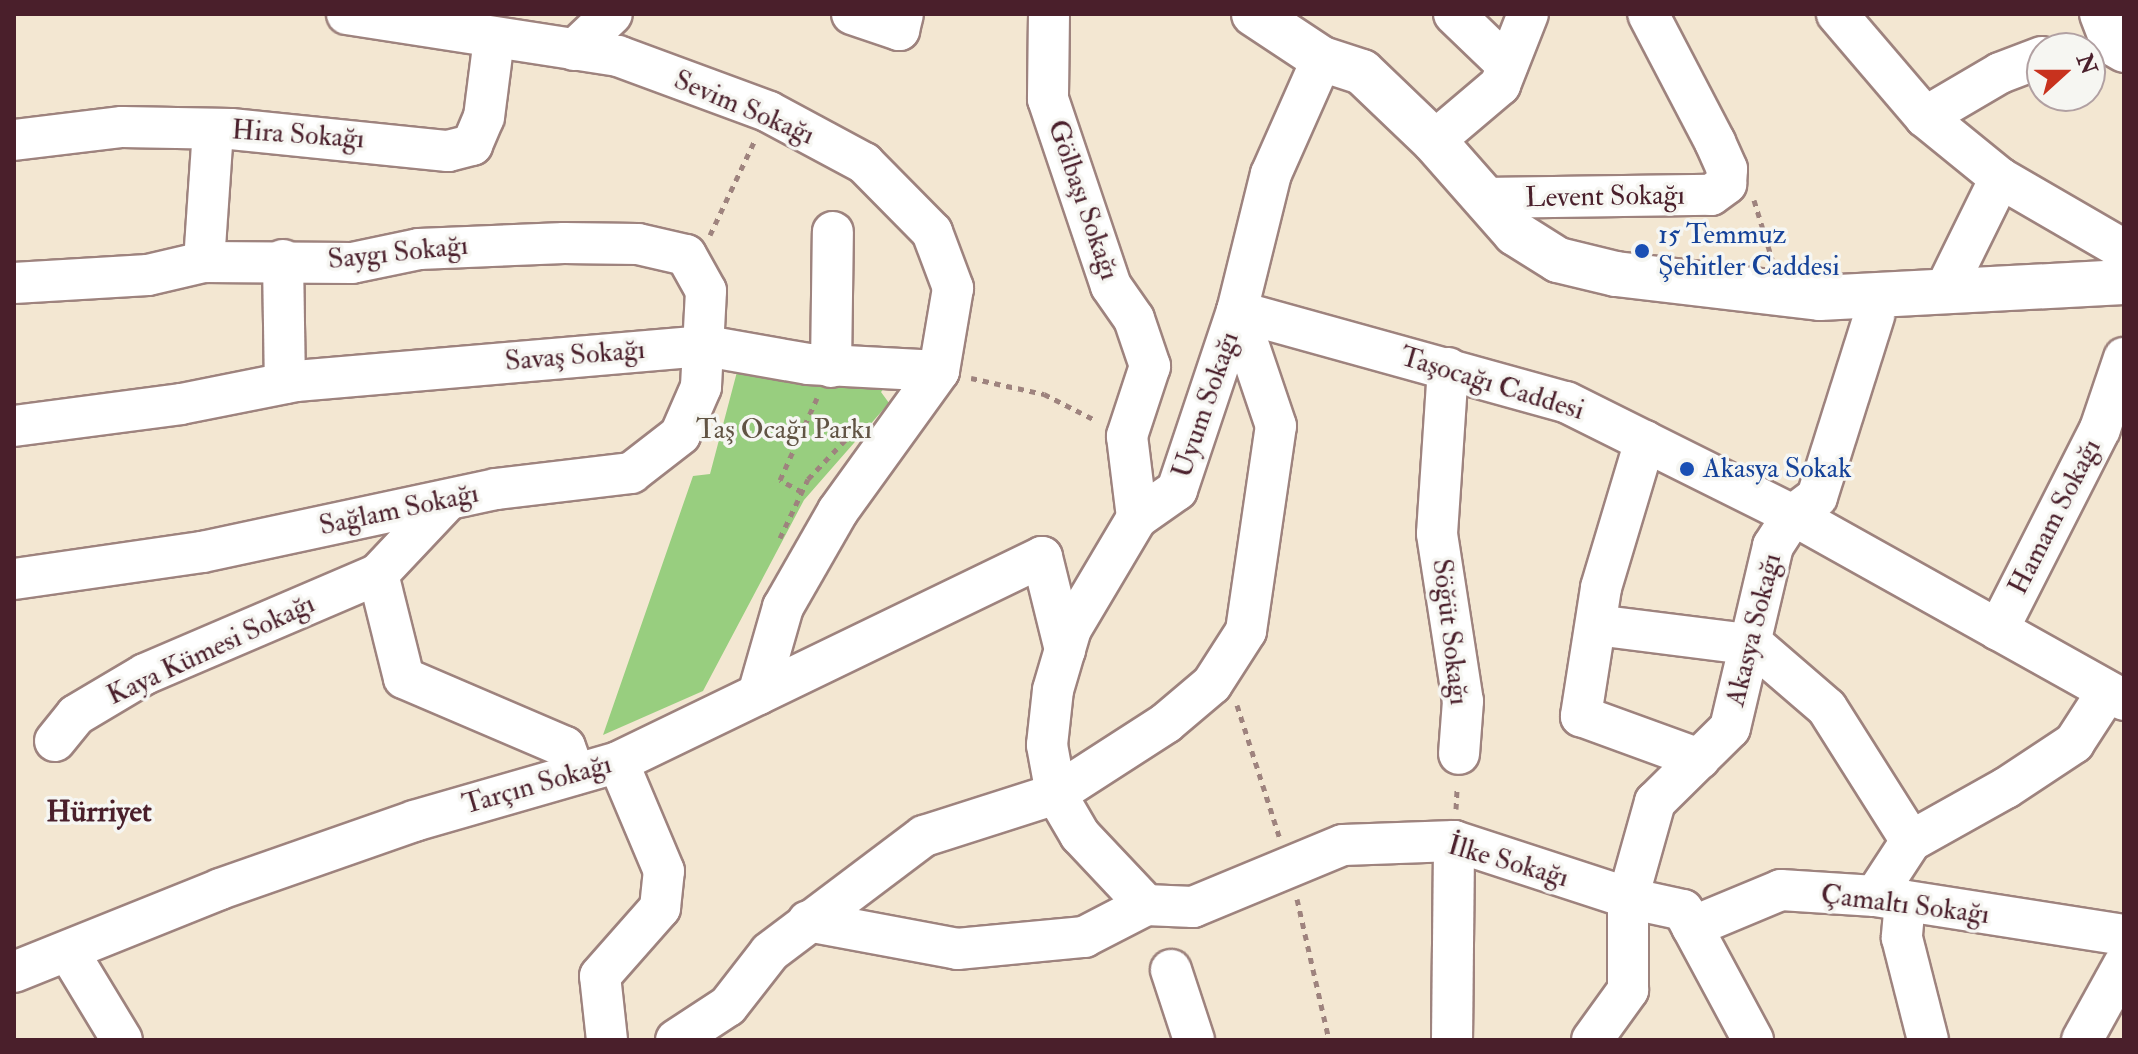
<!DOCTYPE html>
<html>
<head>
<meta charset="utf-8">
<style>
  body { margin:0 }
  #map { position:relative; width:2138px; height:1054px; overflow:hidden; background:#f3e7d2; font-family:"IM FELL Double Pica",serif }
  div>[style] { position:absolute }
  .green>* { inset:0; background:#98ce7f }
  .path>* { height:5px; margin-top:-2.5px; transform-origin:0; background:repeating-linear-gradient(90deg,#9e837e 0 6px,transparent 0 12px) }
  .roads { filter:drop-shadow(2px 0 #9e837e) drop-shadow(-2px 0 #9e837e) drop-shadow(0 2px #9e837e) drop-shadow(0 -2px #9e837e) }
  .minor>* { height:40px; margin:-20px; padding:0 20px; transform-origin:20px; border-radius:20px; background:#fff }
  .major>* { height:44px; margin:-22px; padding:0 22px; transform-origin:22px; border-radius:22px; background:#fff }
  .dots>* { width:22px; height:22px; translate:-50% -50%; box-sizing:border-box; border:4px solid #f6f6f2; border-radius:50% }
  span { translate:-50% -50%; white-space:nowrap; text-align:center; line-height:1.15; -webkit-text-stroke:7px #f6f6f2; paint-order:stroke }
  .street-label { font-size:28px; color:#4a1f2b }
  .transit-label { font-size:28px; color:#164399 }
  .left { translate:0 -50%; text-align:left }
  .park-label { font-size:28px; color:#615444 }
  .neighbourhood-label { font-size:30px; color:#4a1f2b; font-weight:700 }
  .frame { position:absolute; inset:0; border:16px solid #4a1f2b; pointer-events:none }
  .north { position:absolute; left:2026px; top:32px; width:80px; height:80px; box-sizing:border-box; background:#f6f6f2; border:2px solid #b1a0a2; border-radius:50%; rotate:69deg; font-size:22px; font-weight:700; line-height:32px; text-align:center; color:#4a1f2b }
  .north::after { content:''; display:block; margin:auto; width:28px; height:36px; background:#c8321e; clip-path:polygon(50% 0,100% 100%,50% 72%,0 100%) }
</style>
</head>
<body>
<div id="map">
  <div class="green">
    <i style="clip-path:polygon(738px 368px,895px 375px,881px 392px,889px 403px,804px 500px,703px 691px,603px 735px,693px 476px,710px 474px)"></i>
  </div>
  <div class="path">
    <i style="left:1754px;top:200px;width:62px;rotate:73deg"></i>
    <i style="left:710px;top:235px;width:105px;rotate:-64.7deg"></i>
    <i style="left:971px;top:378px;width:75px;rotate:12.4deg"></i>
    <i style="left:1044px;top:394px;width:59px;rotate:27deg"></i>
    <i style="left:802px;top:492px;width:25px;rotate:-151deg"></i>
    <i style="left:780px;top:480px;width:90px;rotate:-65.7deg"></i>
    <i style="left:780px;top:538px;width:65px;rotate:-64.6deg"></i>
    <i style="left:808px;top:479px;width:58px;rotate:-46.4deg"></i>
    <i style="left:1237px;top:705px;width:138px;rotate:72.2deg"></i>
    <i style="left:1456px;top:809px;width:22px;rotate:-87deg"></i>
    <i style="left:1297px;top:899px;width:145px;rotate:77.2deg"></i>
    <i style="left:158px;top:1040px;width:1px"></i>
  </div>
  <div class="roads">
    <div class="minor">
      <i style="left:347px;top:14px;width:274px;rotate:8.8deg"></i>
      <i style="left:618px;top:56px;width:161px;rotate:20.3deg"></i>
      <i style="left:769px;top:112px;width:108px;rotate:28.2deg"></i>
      <i style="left:864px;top:163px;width:97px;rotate:45.4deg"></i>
      <i style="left:932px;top:232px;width:60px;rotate:69.4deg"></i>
      <i style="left:953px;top:288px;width:84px;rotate:99.6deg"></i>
      <i style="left:939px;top:371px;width:173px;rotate:125.8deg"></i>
      <i style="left:838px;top:511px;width:111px;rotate:119.8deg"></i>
      <i style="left:783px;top:607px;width:91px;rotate:106deg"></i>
      <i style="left:852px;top:14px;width:50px;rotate:18.8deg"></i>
      <i style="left:899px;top:30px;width:16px;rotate:-76deg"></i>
      <i style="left:1049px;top:14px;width:85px;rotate:90.7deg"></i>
      <i style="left:1048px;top:99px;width:197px;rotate:71.4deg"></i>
      <i style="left:1111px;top:286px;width:40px;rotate:55.1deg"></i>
      <i style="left:1134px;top:319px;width:50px;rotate:71.2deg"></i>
      <i style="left:1150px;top:366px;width:74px;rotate:108.2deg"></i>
      <i style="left:1127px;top:436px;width:83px;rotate:83deg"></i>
      <i style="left:1454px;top:14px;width:74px;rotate:43.9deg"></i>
      <i style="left:1837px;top:14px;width:135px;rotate:49.5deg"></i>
      <i style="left:1925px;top:117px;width:97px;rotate:39.1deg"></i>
      <i style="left:2000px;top:178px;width:143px;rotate:30.1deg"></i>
      <i style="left:2100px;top:14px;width:33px;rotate:69deg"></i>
      <i style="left:2112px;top:45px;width:14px;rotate:30deg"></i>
      <i style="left:574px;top:50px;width:52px;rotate:-43.5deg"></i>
      <i style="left:1925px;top:117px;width:87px;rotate:-30.4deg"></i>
      <i style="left:2000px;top:73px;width:45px;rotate:-20.9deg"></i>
      <i style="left:14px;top:140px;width:109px;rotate:-6.9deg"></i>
      <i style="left:122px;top:127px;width:109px;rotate:1.1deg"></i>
      <i style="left:231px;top:129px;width:218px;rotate:5.8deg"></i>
      <i style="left:448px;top:151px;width:25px;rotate:-14deg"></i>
      <i style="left:472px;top:145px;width:30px;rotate:-67deg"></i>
      <i style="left:484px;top:117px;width:79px;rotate:-82.7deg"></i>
      <i style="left:1434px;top:141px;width:87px;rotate:-40.3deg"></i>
      <i style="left:1500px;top:85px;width:76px;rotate:-68.5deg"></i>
      <i style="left:1483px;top:198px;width:228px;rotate:-0.8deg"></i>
      <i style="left:1711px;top:195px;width:19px;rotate:-36deg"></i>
      <i style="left:1726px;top:184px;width:15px;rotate:-86deg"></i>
      <i style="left:1727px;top:169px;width:30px;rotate:-114deg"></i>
      <i style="left:1715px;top:142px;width:144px;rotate:-117.6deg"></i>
      <i style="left:283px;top:260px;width:123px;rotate:89.1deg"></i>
      <i style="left:204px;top:262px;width:133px;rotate:-86.1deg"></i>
      <i style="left:14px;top:283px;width:134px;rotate:-3.4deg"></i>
      <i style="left:148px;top:275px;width:57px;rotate:-13.1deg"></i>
      <i style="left:204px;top:262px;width:148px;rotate:0.4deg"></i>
      <i style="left:352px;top:263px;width:68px;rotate:-11.8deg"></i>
      <i style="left:419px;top:249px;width:145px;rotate:-2.4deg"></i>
      <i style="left:564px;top:243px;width:74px;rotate:0.8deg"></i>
      <i style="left:638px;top:244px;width:49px;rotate:12.9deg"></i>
      <i style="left:686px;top:255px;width:41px;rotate:60.9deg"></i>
      <i style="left:706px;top:291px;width:96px;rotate:93deg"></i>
      <i style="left:701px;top:387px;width:52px;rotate:113.6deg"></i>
      <i style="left:680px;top:435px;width:62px;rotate:142.2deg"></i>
      <i style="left:631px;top:473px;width:136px;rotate:173.2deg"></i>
      <i style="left:496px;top:489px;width:301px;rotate:167.9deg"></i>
      <i style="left:202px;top:552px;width:190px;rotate:171.8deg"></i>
      <i style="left:1944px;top:292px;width:127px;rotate:-63.8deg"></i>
      <i style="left:1237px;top:311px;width:341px;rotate:15.5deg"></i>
      <i style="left:1566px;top:402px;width:254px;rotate:26.5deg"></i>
      <i style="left:1793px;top:515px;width:379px;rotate:29.2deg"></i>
      <i style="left:831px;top:367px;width:135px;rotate:-89.2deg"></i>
      <i style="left:1448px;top:368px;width:166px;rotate:93.8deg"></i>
      <i style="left:1437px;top:534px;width:169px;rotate:81.2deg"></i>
      <i style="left:1463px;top:701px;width:53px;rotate:94.3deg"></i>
      <i style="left:14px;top:426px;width:168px;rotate:-7.5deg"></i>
      <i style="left:181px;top:404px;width:117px;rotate:-11.3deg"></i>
      <i style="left:296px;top:381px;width:411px;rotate:-4.9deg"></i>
      <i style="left:706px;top:346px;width:104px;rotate:10deg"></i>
      <i style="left:808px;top:364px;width:131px;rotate:3.1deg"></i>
      <i style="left:1645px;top:441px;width:153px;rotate:106.7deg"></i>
      <i style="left:1601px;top:588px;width:130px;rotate:98.9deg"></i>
      <i style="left:1581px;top:716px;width:126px;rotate:20deg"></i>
      <i style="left:445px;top:503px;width:98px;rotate:133.3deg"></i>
      <i style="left:378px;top:574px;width:107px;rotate:76deg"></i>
      <i style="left:404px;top:678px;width:175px;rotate:23.2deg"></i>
      <i style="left:565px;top:747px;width:29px;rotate:70deg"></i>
      <i style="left:1596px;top:625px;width:159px;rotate:7.2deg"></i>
      <i style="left:1754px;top:645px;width:96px;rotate:40.8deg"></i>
      <i style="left:1827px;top:708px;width:157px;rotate:57.7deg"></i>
      <i style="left:1998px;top:630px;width:225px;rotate:-63.1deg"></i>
      <i style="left:2100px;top:429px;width:75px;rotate:-71.3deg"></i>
      <i style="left:55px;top:741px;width:33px;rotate:-51deg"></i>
      <i style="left:76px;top:715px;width:80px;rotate:-30.7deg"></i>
      <i style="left:145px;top:674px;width:254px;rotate:-23.2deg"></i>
      <i style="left:1875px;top:896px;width:66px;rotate:-56.8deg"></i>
      <i style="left:1911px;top:841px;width:109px;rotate:-29.2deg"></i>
      <i style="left:2006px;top:788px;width:82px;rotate:-33.5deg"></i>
      <i style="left:2074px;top:743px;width:61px;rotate:-57.1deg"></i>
      <i style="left:1905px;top:901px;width:37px;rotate:95deg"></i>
      <i style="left:1902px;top:938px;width:105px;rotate:75.7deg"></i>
      <i style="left:1146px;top:905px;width:96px;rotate:-133.3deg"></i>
      <i style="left:1080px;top:835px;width:48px;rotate:-120.3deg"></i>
      <i style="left:1056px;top:794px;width:50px;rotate:-100.4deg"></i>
      <i style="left:1047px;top:745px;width:55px;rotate:-83.8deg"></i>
      <i style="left:1053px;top:690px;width:64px;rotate:-73.6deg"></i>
      <i style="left:1071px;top:629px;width:129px;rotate:-59.3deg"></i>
      <i style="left:1137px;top:518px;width:49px;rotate:-35deg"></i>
      <i style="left:1177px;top:490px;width:189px;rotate:-71.5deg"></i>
      <i style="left:1237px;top:311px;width:141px;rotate:-76.1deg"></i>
      <i style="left:1271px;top:174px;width:126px;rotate:-66.1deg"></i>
      <i style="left:808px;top:921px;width:152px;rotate:10.6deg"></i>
      <i style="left:957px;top:949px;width:128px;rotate:-5.4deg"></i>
      <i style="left:1084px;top:937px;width:70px;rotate:-27.3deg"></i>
      <i style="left:1146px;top:905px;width:47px;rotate:2.4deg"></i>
      <i style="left:1193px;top:907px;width:162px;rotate:-22.5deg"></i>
      <i style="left:1343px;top:845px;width:111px;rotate:-2.1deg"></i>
      <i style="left:1454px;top:841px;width:183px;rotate:18.1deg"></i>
      <i style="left:1628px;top:898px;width:56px;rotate:12.3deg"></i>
      <i style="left:1683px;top:910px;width:148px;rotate:61.7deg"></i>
      <i style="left:1692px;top:927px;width:96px;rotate:-22.6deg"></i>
      <i style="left:1781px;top:890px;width:94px;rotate:3.7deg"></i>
      <i style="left:1875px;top:896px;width:252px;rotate:8.9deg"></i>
      <i style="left:68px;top:951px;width:104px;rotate:58.8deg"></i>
      <i style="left:1171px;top:970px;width:74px;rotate:71.8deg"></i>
      <i style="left:14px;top:972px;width:222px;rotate:-21.9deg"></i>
      <i style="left:220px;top:889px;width:206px;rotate:-19.3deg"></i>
      <i style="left:414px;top:821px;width:212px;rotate:-16.1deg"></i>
      <i style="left:618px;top:762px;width:471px;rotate:-25.8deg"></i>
      <i style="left:1042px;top:557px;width:96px;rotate:76.1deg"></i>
      <i style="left:607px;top:1040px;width:64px;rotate:-96.2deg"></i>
      <i style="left:600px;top:976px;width:91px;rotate:-48.6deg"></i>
      <i style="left:660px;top:908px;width:37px;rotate:-84deg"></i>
      <i style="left:664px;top:871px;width:118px;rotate:-112.9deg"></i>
      <i style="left:676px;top:1040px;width:62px;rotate:-33.2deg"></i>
      <i style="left:728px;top:1006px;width:68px;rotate:-52.1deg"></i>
      <i style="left:770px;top:952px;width:193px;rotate:-37deg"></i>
      <i style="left:924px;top:836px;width:139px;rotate:-17.7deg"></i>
      <i style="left:1056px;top:794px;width:131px;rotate:-32.8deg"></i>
      <i style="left:1166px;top:723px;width:60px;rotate:-40.3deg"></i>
      <i style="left:1212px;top:684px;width:63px;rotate:-57.3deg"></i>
      <i style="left:1246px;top:631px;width:207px;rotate:-81.7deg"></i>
      <i style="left:1276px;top:426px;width:121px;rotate:-108.7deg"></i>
      <i style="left:1452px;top:1040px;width:199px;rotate:-89.4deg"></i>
      <i style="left:1592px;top:1040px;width:62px;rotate:-54.2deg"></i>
      <i style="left:1628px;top:990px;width:92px;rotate:-90deg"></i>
      <i style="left:1628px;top:898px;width:100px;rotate:-74.3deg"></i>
      <i style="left:1655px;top:802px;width:105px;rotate:-44.6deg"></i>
      <i style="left:1730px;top:728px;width:187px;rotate:-76.7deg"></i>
      <i style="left:1773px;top:546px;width:37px;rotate:-57deg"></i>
      <i style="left:1793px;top:515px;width:30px;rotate:-37deg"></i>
      <i style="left:1817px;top:497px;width:190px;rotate:-72.5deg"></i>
      <i style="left:2082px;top:1040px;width:87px;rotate:-61.1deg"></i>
    </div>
    <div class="major">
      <i style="left:1254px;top:14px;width:82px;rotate:33.5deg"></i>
      <i style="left:1322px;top:59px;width:42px;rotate:18deg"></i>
      <i style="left:1362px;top:72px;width:100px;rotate:43.8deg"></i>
      <i style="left:1434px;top:141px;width:123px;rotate:48.6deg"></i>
      <i style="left:1515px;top:233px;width:51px;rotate:32.1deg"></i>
      <i style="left:1558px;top:260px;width:60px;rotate:13.6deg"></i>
      <i style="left:1616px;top:274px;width:205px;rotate:6.7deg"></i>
      <i style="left:1820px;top:298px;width:304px;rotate:-3deg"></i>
    </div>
  </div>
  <div class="dots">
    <i style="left:1642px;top:251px;background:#1a4fb4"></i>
    <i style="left:1687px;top:469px;background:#1a4fb4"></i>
  </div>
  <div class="street-label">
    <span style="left:744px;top:108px;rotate:23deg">Sevim Sokağı</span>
    <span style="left:298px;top:135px;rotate:4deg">Hira Sokağı</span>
    <span style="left:1605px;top:197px;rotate:-1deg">Levent Sokağı</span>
    <span style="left:1083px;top:200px;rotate:71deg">Gölbaşı Sokağı</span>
    <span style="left:398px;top:253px;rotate:-6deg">Saygı Sokağı</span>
    <span style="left:575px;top:356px;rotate:-5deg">Savaş Sokağı</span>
    <span style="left:1492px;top:384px;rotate:17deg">Taşocağı Caddesi</span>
    <span style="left:1206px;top:405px;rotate:-71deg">Uyum Sokağı</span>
    <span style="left:399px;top:510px;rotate:-12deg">Sağlam Sokağı</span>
    <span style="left:2055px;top:517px;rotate:-63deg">Hamam Sokağı</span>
    <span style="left:1754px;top:630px;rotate:-76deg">Akasya Sokağı</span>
    <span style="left:1450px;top:632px;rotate:83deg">Söğüt Sokağı</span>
    <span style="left:211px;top:650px;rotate:-25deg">Kaya Kümesi Sokağı</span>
    <span style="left:537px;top:785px;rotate:-16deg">Tarçın Sokağı</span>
    <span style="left:1508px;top:862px;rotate:16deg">İlke Sokağı</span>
    <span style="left:1905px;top:905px;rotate:7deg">Çamaltı Sokağı</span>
  </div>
  <div class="transit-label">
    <span class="left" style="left:1658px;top:251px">15 Temmuz<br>Şehitler Caddesi</span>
    <span class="left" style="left:1703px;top:469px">Akasya Sokak</span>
  </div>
  <div class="park-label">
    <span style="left:784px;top:430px">Taş Ocağı Parkı</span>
  </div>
  <div class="neighbourhood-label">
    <span style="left:99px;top:812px">Hürriyet</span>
  </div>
  <div class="frame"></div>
  <div class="north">N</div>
</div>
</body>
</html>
